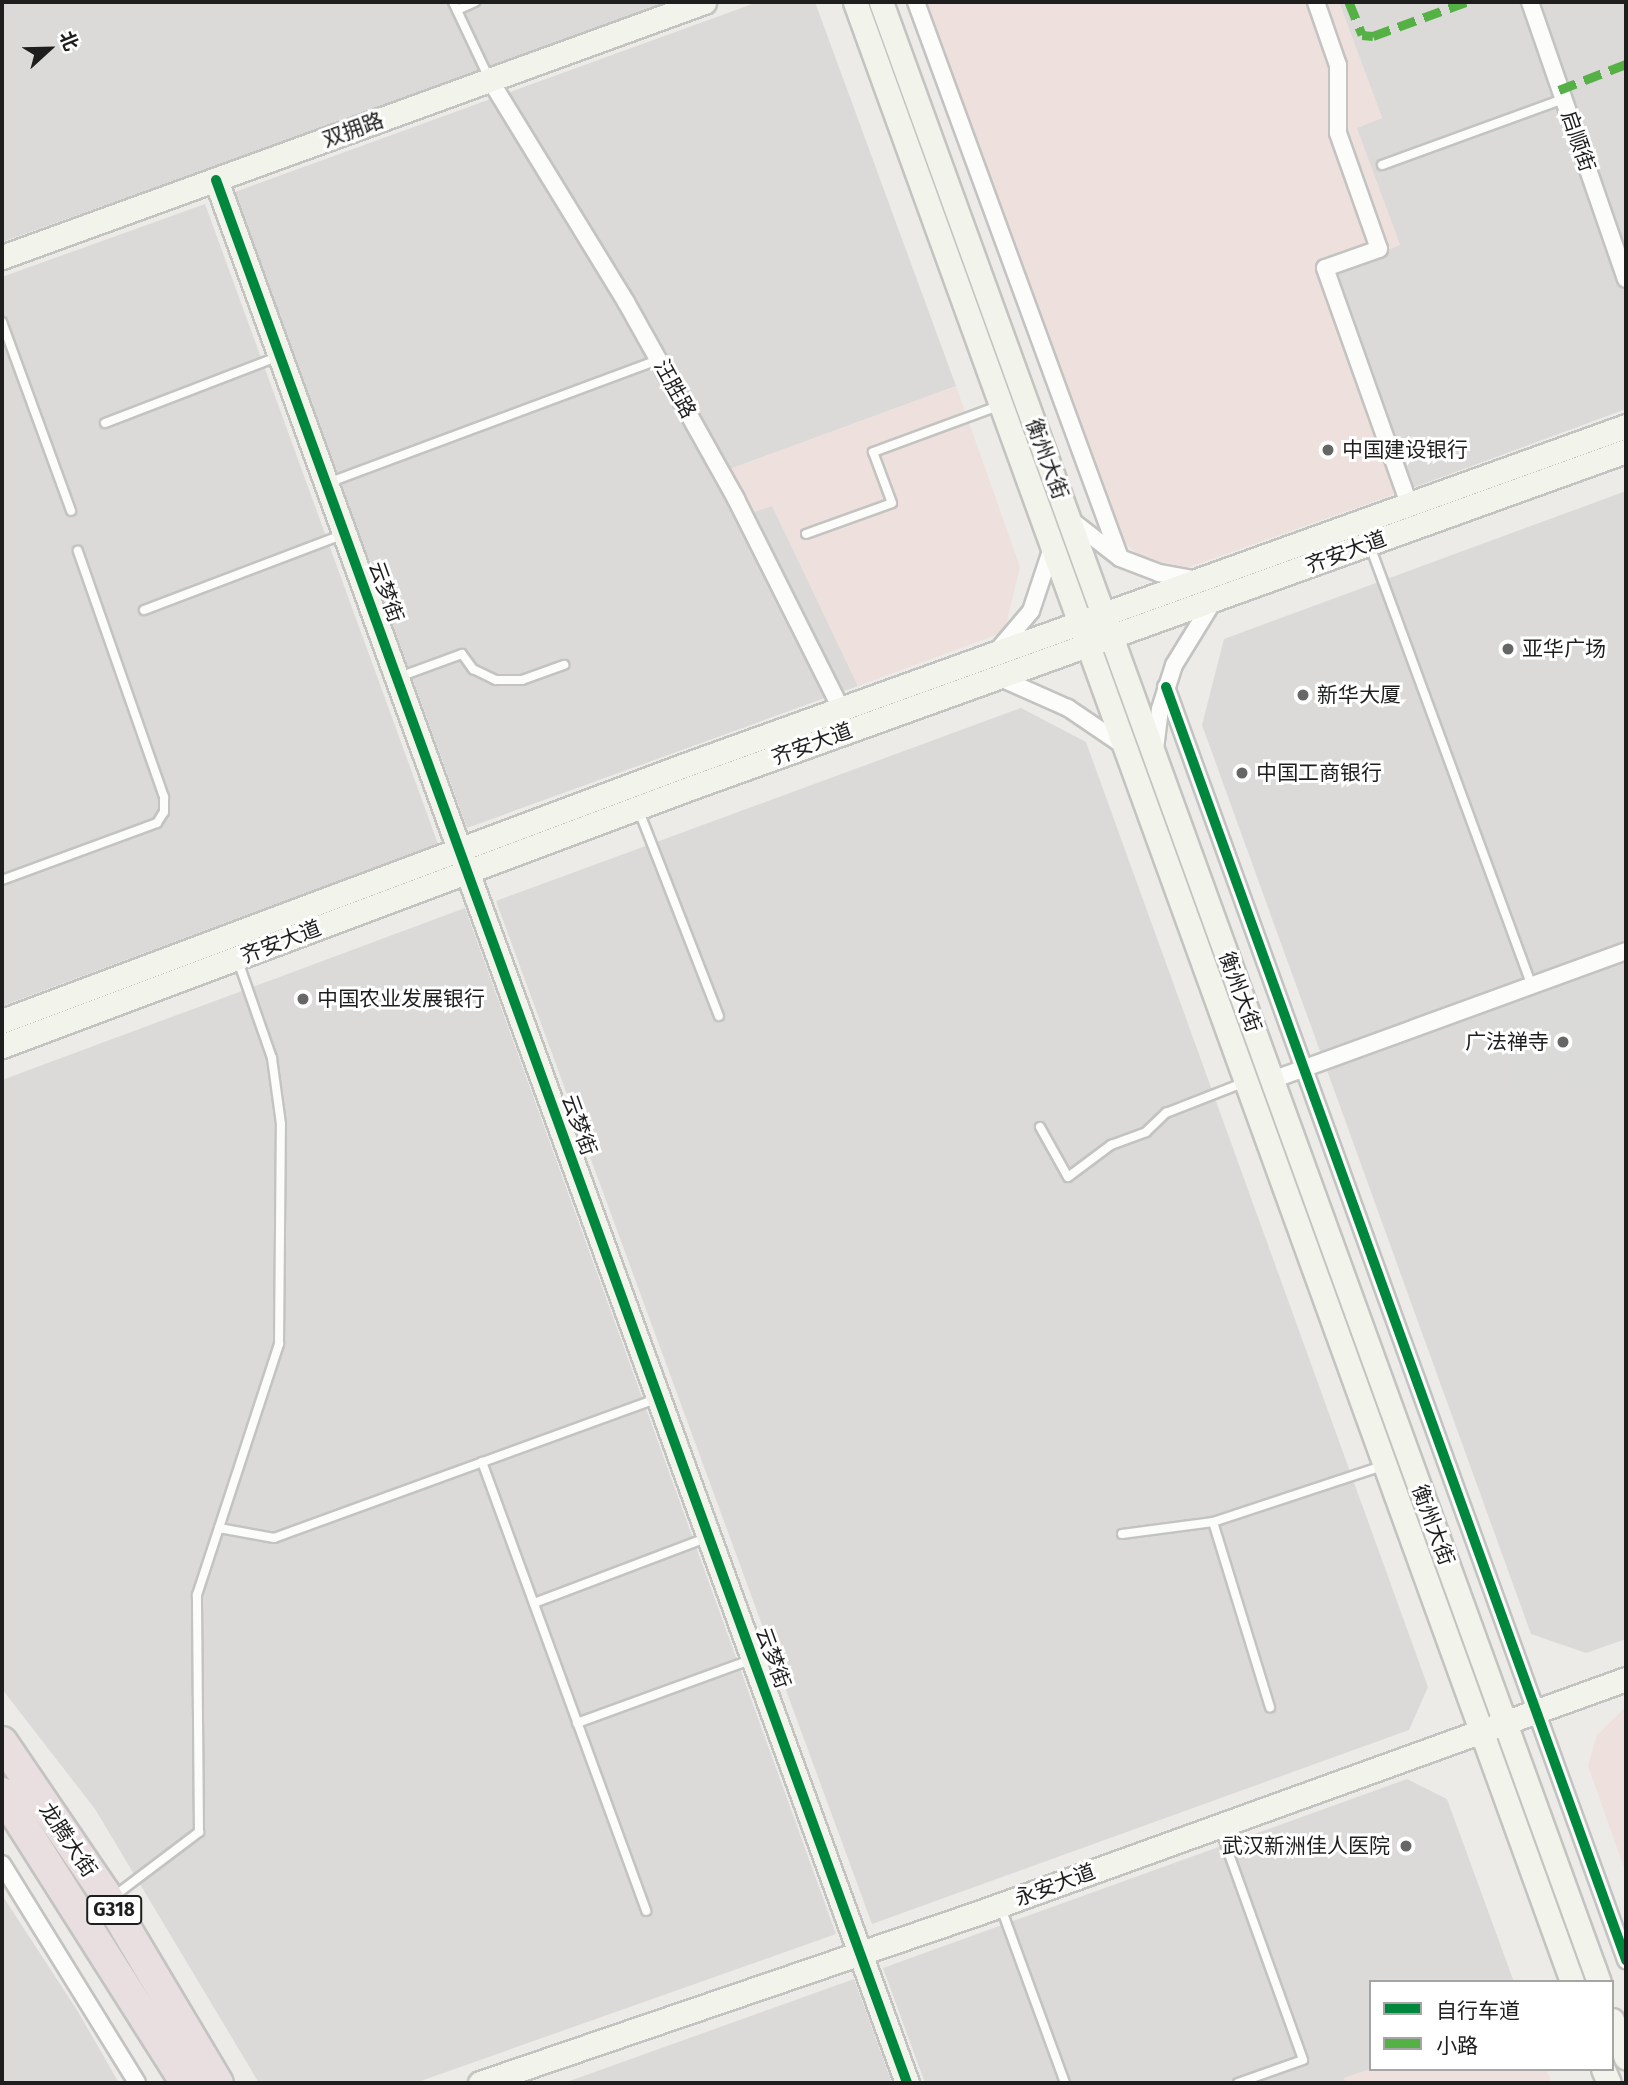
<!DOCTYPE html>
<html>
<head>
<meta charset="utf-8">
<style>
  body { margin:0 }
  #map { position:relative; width:1628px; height:2085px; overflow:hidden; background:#ecebe7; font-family:"Fira Sans","Noto Sans SC",sans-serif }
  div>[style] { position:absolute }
  .residential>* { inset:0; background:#dbdad8 }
  .commercial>* { inset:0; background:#ede0dd }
  .religious>* { inset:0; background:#dadad8 }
  .roads { filter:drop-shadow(2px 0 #c3c3c1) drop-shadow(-2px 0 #c3c3c1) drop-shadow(0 2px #c3c3c1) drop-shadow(0 -2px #c3c3c1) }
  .lane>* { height:8px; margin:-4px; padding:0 4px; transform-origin:4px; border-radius:4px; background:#fcfcfb }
  .street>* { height:16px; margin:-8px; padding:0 8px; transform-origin:8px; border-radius:8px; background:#fcfcfb }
  .secondary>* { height:23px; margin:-11.5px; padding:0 11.5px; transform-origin:11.5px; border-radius:11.5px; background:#f2f3ea }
  .highway>* { height:30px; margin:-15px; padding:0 15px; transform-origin:15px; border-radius:15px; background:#e9dfe0 }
  .quiet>* { height:9px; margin-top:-4.5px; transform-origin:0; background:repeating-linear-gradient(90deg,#55b145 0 18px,transparent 0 27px) }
  .cycleway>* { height:10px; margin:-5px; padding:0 5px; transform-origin:5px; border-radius:5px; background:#00873e }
  .dots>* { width:19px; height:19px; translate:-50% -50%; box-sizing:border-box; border:4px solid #fff; border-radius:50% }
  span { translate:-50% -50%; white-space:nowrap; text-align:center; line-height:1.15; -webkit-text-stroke:6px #fff; paint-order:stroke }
  .shield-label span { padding:2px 5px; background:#fff; border:2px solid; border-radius:5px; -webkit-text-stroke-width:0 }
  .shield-label { font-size:19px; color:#1e1e1e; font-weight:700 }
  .street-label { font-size:21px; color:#1e1e1e }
  .poi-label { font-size:21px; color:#1e1e1e }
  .left { translate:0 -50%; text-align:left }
  .right { translate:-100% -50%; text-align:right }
  .frame { position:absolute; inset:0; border:4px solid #1e1e1e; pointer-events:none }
  .legend { position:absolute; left:1369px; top:1980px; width:245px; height:91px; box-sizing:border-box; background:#fff; border:2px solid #a5a5a5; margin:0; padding:9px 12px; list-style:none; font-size:21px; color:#1e1e1e }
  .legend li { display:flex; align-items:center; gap:14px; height:35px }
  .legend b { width:35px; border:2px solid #a5a5a5 }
  .north { position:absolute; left:14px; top:14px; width:70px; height:70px; -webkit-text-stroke:5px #fff; paint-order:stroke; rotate:68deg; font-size:19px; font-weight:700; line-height:28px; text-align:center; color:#1e1e1e }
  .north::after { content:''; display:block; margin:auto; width:24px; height:32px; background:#1e1e1e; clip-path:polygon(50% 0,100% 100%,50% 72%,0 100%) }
</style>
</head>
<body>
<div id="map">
  <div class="residential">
    <i style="clip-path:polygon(2px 2px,673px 2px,2px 242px)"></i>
    <i style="clip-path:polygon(758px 2px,815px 2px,956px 386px,730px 469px,772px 505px,858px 686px,467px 828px,235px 192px)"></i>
    <i style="clip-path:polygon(1339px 2px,1626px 2px,1626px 409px,1412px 488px,1332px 271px,1400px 245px,1356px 128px,1382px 118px)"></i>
    <i style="clip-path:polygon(205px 204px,438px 844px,2px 1006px,2px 277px)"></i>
    <i style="clip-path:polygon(1626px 491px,1626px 1639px,1586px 1653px,1531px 1634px,1202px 725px,1224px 639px)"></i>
    <i style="clip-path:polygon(1021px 708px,1086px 742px,1428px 1687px,1409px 1730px,872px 1924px,496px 901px)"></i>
    <i style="clip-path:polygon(465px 908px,836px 1934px,415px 2083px,259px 2083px,95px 1809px,2px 1689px,2px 1080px)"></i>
    <i style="clip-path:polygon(1407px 1779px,1447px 1799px,1514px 1982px,1371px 1982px,1371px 2069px,1344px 2078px,1346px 2083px,925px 2083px,883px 1968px)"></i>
    <i style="clip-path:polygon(2px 1895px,77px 2010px,119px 2083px,2px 2083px)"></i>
    <i style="clip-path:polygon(854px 1979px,892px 2083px,564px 2083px)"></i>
  </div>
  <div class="commercial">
    <i style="clip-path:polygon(926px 2px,1339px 2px,1382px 118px,1357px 128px,1400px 245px,1332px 271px,1412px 488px,1183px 569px,1139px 555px,1116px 535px)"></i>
    <i style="clip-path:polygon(956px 386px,1020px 567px,1004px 632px,858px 686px,772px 506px,752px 513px,730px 469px)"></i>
    <i style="clip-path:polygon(1626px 1707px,1626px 1873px,1588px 1766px,1597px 1735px)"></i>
    <i style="clip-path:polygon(1371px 2069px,1546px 2069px,1552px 2083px,1346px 2083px,1344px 2078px)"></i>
  </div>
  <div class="religious">
    <i style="clip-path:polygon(1617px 967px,1626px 1001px,1626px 1073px,1573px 1093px,1564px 1070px,1517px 1087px,1490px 1013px)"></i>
  </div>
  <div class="roads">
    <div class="lane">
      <i style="left:453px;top:2px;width:84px;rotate:64.7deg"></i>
      <i style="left:457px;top:10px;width:20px;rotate:-24deg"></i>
      <i style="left:1382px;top:165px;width:193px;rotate:-20deg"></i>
      <i style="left:2px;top:322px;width:201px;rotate:69.9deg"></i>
      <i style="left:105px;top:423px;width:184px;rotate:-21deg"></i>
      <i style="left:330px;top:482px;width:350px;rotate:-20.4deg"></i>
      <i style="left:806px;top:534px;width:91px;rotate:-19.8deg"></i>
      <i style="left:892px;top:503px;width:54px;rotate:-110.4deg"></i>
      <i style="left:873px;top:452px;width:133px;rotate:-20.2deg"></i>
      <i style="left:1370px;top:546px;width:469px;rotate:69.8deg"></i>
      <i style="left:144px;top:610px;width:211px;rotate:-20.8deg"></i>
      <i style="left:399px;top:677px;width:67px;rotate:-20.1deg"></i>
      <i style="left:462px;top:654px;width:19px;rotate:54deg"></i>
      <i style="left:473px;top:669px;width:25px;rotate:26deg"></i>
      <i style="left:496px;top:680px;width:26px"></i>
      <i style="left:522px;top:680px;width:45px;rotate:-19.7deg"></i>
      <i style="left:639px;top:811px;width:220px;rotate:68.7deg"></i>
      <i style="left:2px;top:880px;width:165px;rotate:-20.2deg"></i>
      <i style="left:157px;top:823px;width:13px;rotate:-58deg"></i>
      <i style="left:164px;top:812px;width:15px;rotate:-90deg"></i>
      <i style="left:164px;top:797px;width:261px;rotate:-109.3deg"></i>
      <i style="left:1040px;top:1127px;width:57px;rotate:60.8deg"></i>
      <i style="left:1068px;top:1177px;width:54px;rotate:-36.7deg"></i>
      <i style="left:1111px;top:1145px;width:37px;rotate:-20deg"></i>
      <i style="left:1146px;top:1132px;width:28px;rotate:-44deg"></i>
      <i style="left:1166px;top:1113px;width:83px;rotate:-21.3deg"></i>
      <i style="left:482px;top:1462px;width:478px;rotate:69.9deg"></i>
      <i style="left:1213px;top:1522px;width:194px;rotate:72.9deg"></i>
      <i style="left:219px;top:1528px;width:56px;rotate:10.3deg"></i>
      <i style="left:274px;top:1538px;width:407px;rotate:-20deg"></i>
      <i style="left:1122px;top:1534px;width:92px;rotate:-7.5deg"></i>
      <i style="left:1213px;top:1522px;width:178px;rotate:-18.3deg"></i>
      <i style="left:534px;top:1603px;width:184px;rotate:-20.7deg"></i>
      <i style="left:577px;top:1723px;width:184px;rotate:-20deg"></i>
      <i style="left:1220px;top:1829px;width:245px;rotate:70.2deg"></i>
      <i style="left:1303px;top:2060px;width:69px;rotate:160.5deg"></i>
      <i style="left:113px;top:1897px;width:108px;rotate:-37.1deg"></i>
      <i style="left:199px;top:1832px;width:237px;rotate:-90.5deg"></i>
      <i style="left:197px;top:1595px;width:264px;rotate:-71.9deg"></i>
      <i style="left:279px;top:1344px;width:220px;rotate:-89.5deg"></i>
      <i style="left:281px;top:1124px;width:67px;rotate:-97.8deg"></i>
      <i style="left:272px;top:1058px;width:103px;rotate:-109.3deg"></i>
      <i style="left:1001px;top:1908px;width:186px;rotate:69.9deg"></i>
    </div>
    <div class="street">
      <i style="left:916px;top:2px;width:592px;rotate:69.85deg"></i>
      <i style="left:1316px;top:2px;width:67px;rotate:70.8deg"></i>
      <i style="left:1338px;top:65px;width:68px;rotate:90deg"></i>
      <i style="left:1338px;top:133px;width:123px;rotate:70.5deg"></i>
      <i style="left:1379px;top:249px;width:57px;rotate:160.6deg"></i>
      <i style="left:1325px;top:268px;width:251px;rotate:70.4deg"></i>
      <i style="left:1530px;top:2px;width:293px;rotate:70.9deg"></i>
      <i style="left:490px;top:80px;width:260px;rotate:58.5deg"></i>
      <i style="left:626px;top:302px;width:226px;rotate:60.8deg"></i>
      <i style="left:736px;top:499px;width:235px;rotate:63.4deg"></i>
      <i style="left:1071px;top:520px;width:62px;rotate:37.8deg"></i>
      <i style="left:1120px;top:558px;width:42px;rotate:21deg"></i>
      <i style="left:1159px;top:573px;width:35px;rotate:10deg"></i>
      <i style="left:998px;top:650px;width:51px;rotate:-49.8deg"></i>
      <i style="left:1031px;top:611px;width:66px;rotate:-71.6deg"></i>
      <i style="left:998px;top:677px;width:77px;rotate:23.9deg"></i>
      <i style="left:1068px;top:708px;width:68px;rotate:34.2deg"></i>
      <i style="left:1166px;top:687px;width:1354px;rotate:70.13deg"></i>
      <i style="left:1155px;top:749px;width:40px;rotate:-82.9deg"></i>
      <i style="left:1160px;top:709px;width:46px;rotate:-72.3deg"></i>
      <i style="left:1174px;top:665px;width:76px;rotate:-58.4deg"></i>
      <i style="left:1272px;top:1080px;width:377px;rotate:-20deg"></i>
      <i style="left:2px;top:1864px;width:257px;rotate:58.3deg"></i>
    </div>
    <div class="secondary">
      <i style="left:855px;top:2px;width:2106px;rotate:70.09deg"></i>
      <i style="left:881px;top:2px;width:2106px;rotate:70.07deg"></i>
      <i style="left:216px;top:180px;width:2025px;rotate:70.04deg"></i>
      <i style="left:2px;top:257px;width:747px;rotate:-19.96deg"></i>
      <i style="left:2px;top:1021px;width:729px;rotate:-20.55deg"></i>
      <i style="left:685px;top:765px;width:1000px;rotate:-19.81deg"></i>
      <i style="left:2px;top:1046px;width:738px;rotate:-20.55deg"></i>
      <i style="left:693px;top:787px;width:992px;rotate:-19.81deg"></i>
      <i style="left:1612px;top:2020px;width:40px;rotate:69.8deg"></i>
      <i style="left:1603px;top:2069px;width:15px;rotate:67deg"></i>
      <i style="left:480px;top:2083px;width:526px;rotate:-18.85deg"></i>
      <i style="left:978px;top:1913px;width:689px;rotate:-19.86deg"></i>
    </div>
    <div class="highway">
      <i style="left:2px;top:1742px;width:181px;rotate:55.8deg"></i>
      <i style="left:104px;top:1892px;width:222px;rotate:59.2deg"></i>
      <i style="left:2px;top:1793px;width:343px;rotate:57.6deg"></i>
    </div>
  </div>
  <div class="quiet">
    <i style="left:1349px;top:2px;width:35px;rotate:68deg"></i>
    <i style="left:1362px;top:35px;width:11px;rotate:5deg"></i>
    <i style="left:1373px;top:36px;width:99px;rotate:-20.1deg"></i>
    <i style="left:1559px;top:90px;width:72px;rotate:-21.2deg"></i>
  </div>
  <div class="cycleway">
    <i style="left:216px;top:180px;width:2025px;rotate:70.04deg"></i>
    <i style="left:1166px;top:687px;width:1354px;rotate:70.13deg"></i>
  </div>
  <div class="dots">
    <i style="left:1328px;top:450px;background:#666664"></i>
    <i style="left:1508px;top:649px;background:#666664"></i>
    <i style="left:1303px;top:695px;background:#666664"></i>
    <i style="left:1242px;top:773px;background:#666664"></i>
    <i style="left:303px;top:999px;background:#666664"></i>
    <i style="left:1563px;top:1042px;background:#666664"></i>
    <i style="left:1406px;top:1846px;background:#666664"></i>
  </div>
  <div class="shield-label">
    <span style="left:114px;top:1910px">G318</span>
  </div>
  <div class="street-label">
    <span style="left:353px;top:130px;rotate:-20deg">双拥路</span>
    <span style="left:1578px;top:141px;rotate:71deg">启顺街</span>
    <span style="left:675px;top:389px;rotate:61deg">汪胜路</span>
    <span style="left:1047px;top:459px;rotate:70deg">衡州大街</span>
    <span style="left:1346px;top:552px;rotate:-20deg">齐安大道</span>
    <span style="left:386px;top:592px;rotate:70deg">云梦街</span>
    <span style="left:812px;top:744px;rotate:-20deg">齐安大道</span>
    <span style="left:281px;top:942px;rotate:-21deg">齐安大道</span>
    <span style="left:1240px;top:992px;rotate:70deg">衡州大街</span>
    <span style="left:579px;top:1125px;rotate:70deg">云梦街</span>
    <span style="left:1433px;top:1525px;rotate:70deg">衡州大街</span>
    <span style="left:773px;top:1658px;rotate:70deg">云梦街</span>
    <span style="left:68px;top:1840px;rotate:56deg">龙腾大街</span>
    <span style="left:1055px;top:1885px;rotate:-20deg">永安大道</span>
  </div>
  <div class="poi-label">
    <span class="left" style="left:1342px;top:450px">中国建设银行</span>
    <span class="left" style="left:1522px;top:649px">亚华广场</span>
    <span class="left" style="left:1317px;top:695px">新华大厦</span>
    <span class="left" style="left:1256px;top:773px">中国工商银行</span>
    <span class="left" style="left:317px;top:999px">中国农业发展银行</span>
    <span class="right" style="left:1549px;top:1042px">广法禅寺</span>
    <span class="right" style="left:1390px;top:1846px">武汉新洲佳人医院</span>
  </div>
  <div class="frame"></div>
  <ul class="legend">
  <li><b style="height:9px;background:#00873e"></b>自行车道</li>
  <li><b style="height:9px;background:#55b145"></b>小路</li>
  </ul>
  <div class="north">北</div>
</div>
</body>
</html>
